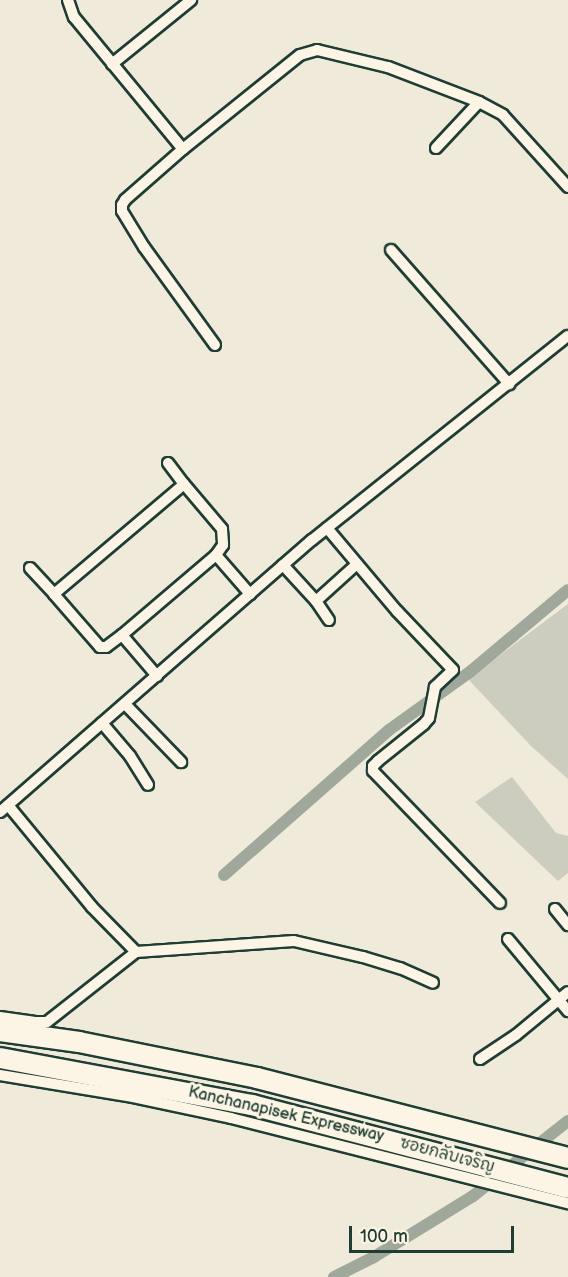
<!DOCTYPE html>
<html>
<head>
<meta charset="utf-8">
<style>
  body { margin:0 }
  #map { position:relative; width:568px; height:1277px; overflow:hidden; background:#efeada; font-family:"Balsamiq Sans","Playpen Sans Thai",sans-serif }
  div>[style] { position:absolute }
  .green>* { inset:0; background:#cccdbf }
  .canal>* { height:12px; margin:-6px; padding:0 6px; transform-origin:6px; border-radius:6px; background:#9fa89a }
  .roads { filter:drop-shadow(2px 0 #1f3d34) drop-shadow(-2px 0 #1f3d34) drop-shadow(0 2px #1f3d34) drop-shadow(0 -2px #1f3d34) }
  .minor>* { height:10px; margin:-5px; padding:0 5px; transform-origin:5px; border-radius:5px; background:#fcf5e5 }
  .motorway>* { height:20px; margin:-10px; padding:0 10px; transform-origin:10px; border-radius:10px; background:#fcf5e5 }
  span { translate:-50% -50%; white-space:nowrap; text-align:center; line-height:1.15; -webkit-text-stroke:6px #fcf5e5; paint-order:stroke }
  .street-label { font-size:16px; color:#1f3d34 }
  .scale { position:absolute; left:349px; top:1226px; width:165px; height:27px; box-sizing:border-box; border:3px solid #1f3d34; border-top:0; padding-left:8px; font-size:18px; line-height:21px; white-space:nowrap; color:#1f3d34; -webkit-text-stroke:4px #fcf5e5; paint-order:stroke }
</style>
</head>
<body>
<div id="map">
  <div class="green">
    <i style="clip-path:polygon(568px 604px,568px 779px,531px 746px,468px 679px)"></i>
    <i style="clip-path:polygon(512px 777px,556px 833px,568px 836px,568px 873px,558px 881px,475px 802px)"></i>
  </div>
  <div class="canal">
    <i style="left:224px;top:875px;width:220px;rotate:-41.3deg"></i>
    <i style="left:389px;top:730px;width:101px;rotate:-35.7deg"></i>
    <i style="left:471px;top:671px;width:126px;rotate:-39.9deg"></i>
    <i style="left:334px;top:1277px;width:45px;rotate:-26.6deg"></i>
    <i style="left:374px;top:1257px;width:116px;rotate:-31.6deg"></i>
    <i style="left:473px;top:1196px;width:121px;rotate:-38.3deg"></i>
  </div>
  <div class="roads">
    <div class="minor">
      <i style="left:68px;top:0;width:18px;rotate:71deg"></i>
      <i style="left:74px;top:17px;width:171px;rotate:50.5deg"></i>
      <i style="left:183px;top:149px;width:150px;rotate:-38.8deg"></i>
      <i style="left:300px;top:55px;width:18px;rotate:-16deg"></i>
      <i style="left:317px;top:50px;width:73px;rotate:13.5deg"></i>
      <i style="left:388px;top:67px;width:97px;rotate:21deg"></i>
      <i style="left:479px;top:102px;width:27px;rotate:28deg"></i>
      <i style="left:503px;top:115px;width:97px;rotate:47.9deg"></i>
      <i style="left:112px;top:64px;width:102px;rotate:-39deg"></i>
      <i style="left:436px;top:148px;width:63px;rotate:-46.9deg"></i>
      <i style="left:183px;top:149px;width:77px;rotate:138.7deg"></i>
      <i style="left:125px;top:200px;width:6px;rotate:121deg"></i>
      <i style="left:122px;top:205px;width:6px;rotate:90deg"></i>
      <i style="left:122px;top:211px;width:42px;rotate:58.6deg"></i>
      <i style="left:144px;top:247px;width:121px;rotate:54.1deg"></i>
      <i style="left:391px;top:250px;width:179px;rotate:48.6deg"></i>
      <i style="left:168px;top:463px;width:26px;rotate:53deg"></i>
      <i style="left:184px;top:484px;width:59px;rotate:49.8deg"></i>
      <i style="left:222px;top:529px;width:16px;rotate:86deg"></i>
      <i style="left:223px;top:545px;width:12px;rotate:125deg"></i>
      <i style="left:216px;top:555px;width:123px;rotate:139.6deg"></i>
      <i style="left:122px;top:635px;width:20px;rotate:143deg"></i>
      <i style="left:106px;top:647px;width:6px;rotate:180deg"></i>
      <i style="left:100px;top:647px;width:70px;rotate:-131deg"></i>
      <i style="left:54px;top:594px;width:170px;rotate:-40.2deg"></i>
      <i style="left:327px;top:528px;width:109px;rotate:49.9deg"></i>
      <i style="left:397px;top:611px;width:81px;rotate:46.5deg"></i>
      <i style="left:453px;top:670px;width:25px;rotate:137deg"></i>
      <i style="left:435px;top:687px;width:32px;rotate:101deg"></i>
      <i style="left:429px;top:718px;width:8px;rotate:130deg"></i>
      <i style="left:424px;top:724px;width:59px;rotate:141.2deg"></i>
      <i style="left:378px;top:761px;width:7px;rotate:135deg"></i>
      <i style="left:373px;top:766px;width:5px;rotate:90deg"></i>
      <i style="left:373px;top:771px;width:183px;rotate:46.1deg"></i>
      <i style="left:216px;top:555px;width:52px;rotate:48.9deg"></i>
      <i style="left:283px;top:565px;width:49px;rotate:47.5deg"></i>
      <i style="left:316px;top:601px;width:23px;rotate:56deg"></i>
      <i style="left:30px;top:568px;width:35px;rotate:47deg"></i>
      <i style="left:316px;top:601px;width:55px;rotate:-42.1deg"></i>
      <i style="left:122px;top:635px;width:54px;rotate:49.5deg"></i>
      <i style="left:125px;top:704px;width:81px;rotate:46deg"></i>
      <i style="left:102px;top:723px;width:43px;rotate:49.7deg"></i>
      <i style="left:130px;top:756px;width:34px;rotate:58deg"></i>
      <i style="left:0;top:812px;width:414px;rotate:-41.1deg"></i>
      <i style="left:312px;top:540px;width:327px;rotate:-38.6deg"></i>
      <i style="left:555px;top:909px;width:21px;rotate:51deg"></i>
      <i style="left:508px;top:939px;width:94px;rotate:50.2deg"></i>
      <i style="left:136px;top:952px;width:158px;rotate:-4deg"></i>
      <i style="left:294px;top:941px;width:71px;rotate:13.1deg"></i>
      <i style="left:363px;top:957px;width:39px;rotate:17deg"></i>
      <i style="left:400px;top:968px;width:36px;rotate:24deg"></i>
      <i style="left:0;top:1017px;width:34px;rotate:8deg"></i>
      <i style="left:34px;top:1022px;width:13px"></i>
      <i style="left:47px;top:1022px;width:113px;rotate:-38.2deg"></i>
      <i style="left:136px;top:952px;width:63px;rotate:-134.4deg"></i>
      <i style="left:92px;top:907px;width:132px;rotate:-129.5deg"></i>
      <i style="left:480px;top:1059px;width:43px;rotate:-33.7deg"></i>
      <i style="left:516px;top:1035px;width:67px;rotate:-39.6deg"></i>
      <i style="left:0;top:1075px;width:135px;rotate:9.4deg"></i>
      <i style="left:133px;top:1097px;width:100px;rotate:12.1deg"></i>
      <i style="left:231px;top:1118px;width:348px;rotate:14.2deg"></i>
    </div>
    <div class="motorway">
      <i style="left:0;top:1031px;width:80px;rotate:7.9deg"></i>
      <i style="left:79px;top:1042px;width:182px;rotate:11.4deg"></i>
      <i style="left:257px;top:1078px;width:321px;rotate:14.4deg"></i>
      <i style="left:0;top:1058px;width:256px;rotate:10.6deg"></i>
      <i style="left:252px;top:1105px;width:327px;rotate:14.7deg"></i>
    </div>
  </div>
  <div class="street-label">
    <span style="left:286px;top:1115px;rotate:13deg">Kanchanapisek Expressway</span>
    <span style="left:447px;top:1156px;rotate:15deg">ซอยกลับเจริญ</span>
  </div>
  <div class="scale">100 m</div>
</div>
</body>
</html>
